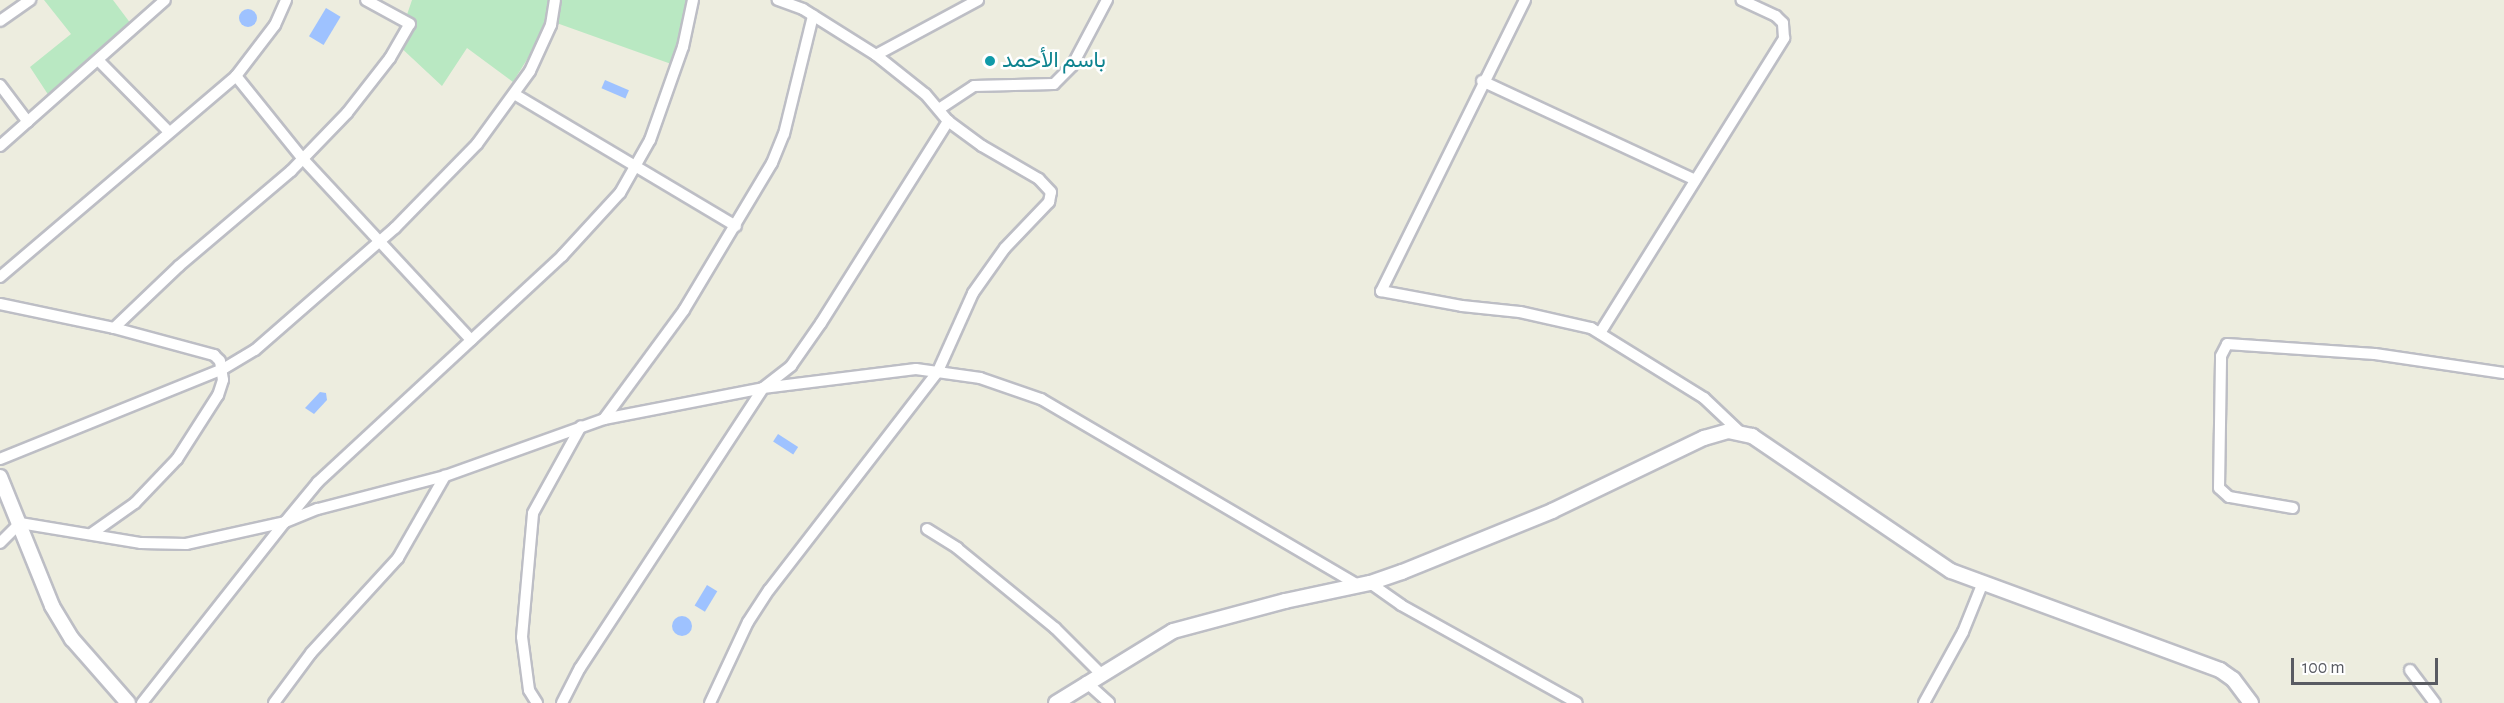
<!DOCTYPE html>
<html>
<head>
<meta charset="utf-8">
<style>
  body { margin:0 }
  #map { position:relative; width:2504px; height:703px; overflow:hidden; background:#ededdf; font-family:"Alegreya Sans",Vazirmatn,sans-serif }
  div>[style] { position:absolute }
  .green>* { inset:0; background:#b9e8c2 }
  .water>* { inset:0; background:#9ec2ff; transform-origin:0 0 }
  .round { border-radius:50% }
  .roads { filter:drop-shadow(2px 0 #bdbec5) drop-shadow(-2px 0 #bdbec5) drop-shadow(0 2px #bdbec5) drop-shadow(0 -2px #bdbec5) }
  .minor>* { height:10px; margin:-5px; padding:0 5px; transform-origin:5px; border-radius:5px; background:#fff }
  .tertiary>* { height:14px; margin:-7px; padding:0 7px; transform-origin:7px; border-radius:7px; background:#fff }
  .dots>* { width:16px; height:16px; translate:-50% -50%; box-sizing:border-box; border:3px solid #fff; border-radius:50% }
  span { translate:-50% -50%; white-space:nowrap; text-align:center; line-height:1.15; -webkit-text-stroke:5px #fff; paint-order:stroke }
  .culture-label { font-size:22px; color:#0d838f }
  .left { translate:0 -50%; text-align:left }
  .scale { position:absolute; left:2291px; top:658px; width:147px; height:27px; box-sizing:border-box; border:3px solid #595b62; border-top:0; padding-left:8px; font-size:18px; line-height:21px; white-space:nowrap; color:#595b62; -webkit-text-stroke:4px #fff; paint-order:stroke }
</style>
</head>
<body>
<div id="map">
  <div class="green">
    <i style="clip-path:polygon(44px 0,113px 0,131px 24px,49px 96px,30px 67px,71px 34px)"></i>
    <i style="clip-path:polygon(412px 0,688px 0,674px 65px,551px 21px,513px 82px,467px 48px,442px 86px,397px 44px)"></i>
  </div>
  <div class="water">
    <i style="left:326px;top:8px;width:17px;height:33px;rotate:31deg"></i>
    <i class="round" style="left:239px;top:9px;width:18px;height:18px"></i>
    <i style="left:605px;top:80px;width:26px;height:9px;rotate:23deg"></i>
    <i style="clip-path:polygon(320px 392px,326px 393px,327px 400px,314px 414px,305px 408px)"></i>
    <i style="left:778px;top:434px;width:24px;height:9px;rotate:33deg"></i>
    <i style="left:707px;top:585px;width:12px;height:24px;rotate:31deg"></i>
    <i class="round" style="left:672px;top:616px;width:20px;height:20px"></i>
  </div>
  <div class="roads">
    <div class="minor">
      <i style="left:1525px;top:0;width:325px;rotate:116.3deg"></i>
      <i style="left:1381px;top:291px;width:82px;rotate:10.5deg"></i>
      <i style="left:1462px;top:306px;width:58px;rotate:5.9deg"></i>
      <i style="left:1520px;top:312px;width:73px;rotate:12.7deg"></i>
      <i style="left:1591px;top:328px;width:133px;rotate:31.8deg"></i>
      <i style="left:1704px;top:398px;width:50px;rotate:43.4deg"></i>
      <i style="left:0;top:21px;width:37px;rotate:-35deg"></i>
      <i style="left:876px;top:55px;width:116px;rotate:-28.3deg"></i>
      <i style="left:99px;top:61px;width:98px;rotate:45.4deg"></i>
      <i style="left:236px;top:76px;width:107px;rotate:51.1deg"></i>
      <i style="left:303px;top:159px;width:247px;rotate:47.1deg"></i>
      <i style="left:1482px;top:81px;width:235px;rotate:24.9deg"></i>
      <i style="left:0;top:85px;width:46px;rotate:52.9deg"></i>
      <i style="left:516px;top:95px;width:256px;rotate:30.8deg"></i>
      <i style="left:939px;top:109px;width:42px;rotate:-33.3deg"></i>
      <i style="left:974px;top:86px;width:80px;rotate:-1.4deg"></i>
      <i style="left:1054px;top:84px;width:25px;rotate:-45deg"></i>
      <i style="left:1072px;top:66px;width:75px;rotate:-62.1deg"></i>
      <i style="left:0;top:146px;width:220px;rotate:-41.5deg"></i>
      <i style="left:0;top:277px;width:310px;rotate:-40.4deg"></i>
      <i style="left:236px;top:76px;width:64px;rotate:-52.6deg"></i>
      <i style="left:275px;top:25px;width:27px;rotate:-66deg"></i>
      <i style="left:0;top:304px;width:116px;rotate:11.9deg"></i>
      <i style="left:114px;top:328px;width:104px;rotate:15.1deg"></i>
      <i style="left:214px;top:355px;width:8px;rotate:45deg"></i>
      <i style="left:220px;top:361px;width:19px;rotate:81deg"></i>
      <i style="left:223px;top:380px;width:16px;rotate:108deg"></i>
      <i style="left:218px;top:395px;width:76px;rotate:122.6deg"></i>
      <i style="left:177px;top:459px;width:61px;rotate:133.7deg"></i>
      <i style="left:135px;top:503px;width:54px;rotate:144.8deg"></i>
      <i style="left:114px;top:328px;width:90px;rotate:-43.6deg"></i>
      <i style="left:179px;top:266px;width:147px;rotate:-40.3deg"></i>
      <i style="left:291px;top:171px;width:81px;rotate:-46deg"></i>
      <i style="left:347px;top:113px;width:70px;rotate:-52deg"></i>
      <i style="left:390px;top:58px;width:39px;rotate:-60deg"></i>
      <i style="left:410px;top:24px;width:50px;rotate:-151.4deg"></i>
      <i style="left:1600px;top:333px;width:348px;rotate:-58deg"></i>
      <i style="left:1784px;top:38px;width:15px;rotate:-94deg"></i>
      <i style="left:1783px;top:23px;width:10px;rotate:-135deg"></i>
      <i style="left:1776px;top:16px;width:38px;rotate:-155deg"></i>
      <i style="left:604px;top:419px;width:135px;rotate:-53.7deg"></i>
      <i style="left:684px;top:310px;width:171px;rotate:-59.1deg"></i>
      <i style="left:772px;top:163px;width:31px;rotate:-68deg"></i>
      <i style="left:784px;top:134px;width:122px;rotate:-76.2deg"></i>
      <i style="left:0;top:459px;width:240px;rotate:-22deg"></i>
      <i style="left:223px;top:369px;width:37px;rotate:-31deg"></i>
      <i style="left:255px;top:350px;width:186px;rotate:-41.1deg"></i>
      <i style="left:395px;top:228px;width:117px;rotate:-45.7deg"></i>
      <i style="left:477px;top:144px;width:90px;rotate:-54deg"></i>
      <i style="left:530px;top:71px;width:51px;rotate:-65.5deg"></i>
      <i style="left:551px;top:25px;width:25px;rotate:-81deg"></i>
      <i style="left:2293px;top:508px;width:65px;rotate:-170.2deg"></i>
      <i style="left:2229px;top:497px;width:13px;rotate:-138deg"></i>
      <i style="left:2219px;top:488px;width:132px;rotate:-89.1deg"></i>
      <i style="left:2221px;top:356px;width:13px;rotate:-63deg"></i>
      <i style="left:2227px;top:344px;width:148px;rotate:3.9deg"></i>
      <i style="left:2375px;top:354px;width:130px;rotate:8.4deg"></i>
      <i style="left:927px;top:529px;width:36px;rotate:32deg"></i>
      <i style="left:957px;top:548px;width:127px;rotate:39.2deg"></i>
      <i style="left:1055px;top:628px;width:64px;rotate:45deg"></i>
      <i style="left:0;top:543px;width:28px;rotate:-45deg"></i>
      <i style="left:20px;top:523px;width:123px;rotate:9.4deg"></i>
      <i style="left:141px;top:543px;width:45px;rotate:1.3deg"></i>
      <i style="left:186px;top:544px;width:101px;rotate:-12.5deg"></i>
      <i style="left:285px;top:522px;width:52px;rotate:-50.5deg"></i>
      <i style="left:318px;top:482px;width:333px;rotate:-42.8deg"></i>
      <i style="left:562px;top:256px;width:86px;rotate:-47.4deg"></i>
      <i style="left:620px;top:193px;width:61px;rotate:-60.5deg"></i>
      <i style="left:650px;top:140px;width:99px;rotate:-70.5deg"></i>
      <i style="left:683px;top:47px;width:48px;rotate:-78deg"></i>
      <i style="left:1370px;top:583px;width:38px;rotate:35deg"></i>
      <i style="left:1401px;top:605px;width:201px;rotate:29.1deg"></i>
      <i style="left:2410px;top:670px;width:41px;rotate:52.9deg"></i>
      <i style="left:1086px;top:682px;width:31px;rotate:42deg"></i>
      <i style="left:142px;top:703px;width:231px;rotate:-51.7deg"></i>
      <i style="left:285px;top:522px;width:35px;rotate:-22deg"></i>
      <i style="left:318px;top:509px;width:131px;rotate:-14.6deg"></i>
      <i style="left:445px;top:476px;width:169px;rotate:-19.7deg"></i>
      <i style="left:604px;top:419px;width:162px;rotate:-11deg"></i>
      <i style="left:763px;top:388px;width:154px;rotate:-7.1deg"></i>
      <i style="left:916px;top:369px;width:65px;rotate:8deg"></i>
      <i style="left:980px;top:378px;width:65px;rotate:19deg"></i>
      <i style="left:1041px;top:399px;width:368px;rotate:30.4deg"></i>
      <i style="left:274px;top:703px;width:62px;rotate:-53.5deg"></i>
      <i style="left:311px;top:653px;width:129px;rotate:-47.5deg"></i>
      <i style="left:398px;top:558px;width:95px;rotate:-60.2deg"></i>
      <i style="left:537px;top:703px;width:15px;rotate:-122deg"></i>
      <i style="left:529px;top:690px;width:53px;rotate:-97.5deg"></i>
      <i style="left:522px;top:637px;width:124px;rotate:-84.9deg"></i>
      <i style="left:533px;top:513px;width:99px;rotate:-61.1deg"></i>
      <i style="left:562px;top:703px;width:39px;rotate:-63deg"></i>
      <i style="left:580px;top:668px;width:334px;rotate:-56.8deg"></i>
      <i style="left:763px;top:388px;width:36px;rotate:-38deg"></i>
      <i style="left:791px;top:366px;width:52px;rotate:-55.1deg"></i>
      <i style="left:821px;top:323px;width:239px;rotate:-57.8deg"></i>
      <i style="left:710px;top:703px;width:89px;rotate:-64.9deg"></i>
      <i style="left:748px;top:622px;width:38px;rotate:-57deg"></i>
      <i style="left:769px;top:590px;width:277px;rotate:-52.3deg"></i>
      <i style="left:938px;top:371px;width:85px;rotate:-65.8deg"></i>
      <i style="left:973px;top:293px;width:55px;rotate:-54.6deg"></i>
      <i style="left:1005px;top:248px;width:64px;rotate:-46.3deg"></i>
      <i style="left:1049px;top:202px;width:10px;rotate:-79deg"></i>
      <i style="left:1051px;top:192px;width:18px;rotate:-133deg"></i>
      <i style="left:1039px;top:179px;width:66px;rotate:-149.9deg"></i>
      <i style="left:982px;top:146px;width:42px;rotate:-143.7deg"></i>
      <i style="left:948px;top:121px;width:35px;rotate:-130deg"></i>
      <i style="left:925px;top:94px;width:63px;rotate:-141.5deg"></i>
      <i style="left:876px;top:55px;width:86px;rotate:-147.8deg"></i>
      <i style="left:803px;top:9px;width:27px;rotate:-160deg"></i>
      <i style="left:1924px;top:703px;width:81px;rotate:-61.2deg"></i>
      <i style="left:1963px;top:632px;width:51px;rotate:-68deg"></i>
    </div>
    <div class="tertiary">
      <i style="left:0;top:477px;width:139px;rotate:68deg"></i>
      <i style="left:52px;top:606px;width:39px;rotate:59deg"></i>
      <i style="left:72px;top:639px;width:85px;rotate:48.8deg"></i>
      <i style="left:1056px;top:703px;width:137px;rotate:-31.6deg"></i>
      <i style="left:1173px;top:631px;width:116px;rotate:-15deg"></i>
      <i style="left:1285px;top:601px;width:87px;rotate:-12deg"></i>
      <i style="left:1370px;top:583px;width:34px;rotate:-19deg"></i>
      <i style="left:1402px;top:572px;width:162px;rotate:-22.1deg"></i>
      <i style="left:1552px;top:511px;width:169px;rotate:-25.7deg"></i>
      <i style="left:1704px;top:438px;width:25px;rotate:-16deg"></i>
      <i style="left:1728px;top:431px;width:25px;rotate:12deg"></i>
      <i style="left:1752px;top:436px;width:240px;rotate:34.2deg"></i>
      <i style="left:1951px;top:571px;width:287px;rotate:20.2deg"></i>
      <i style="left:2220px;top:670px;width:16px;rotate:35deg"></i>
      <i style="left:2233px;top:679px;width:30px;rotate:53deg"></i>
    </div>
  </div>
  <div class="dots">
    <i style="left:990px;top:61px;background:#0f9aa8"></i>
  </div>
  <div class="culture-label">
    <span class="left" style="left:1002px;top:61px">باسم الأحمد</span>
  </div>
  <div class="scale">100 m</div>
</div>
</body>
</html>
